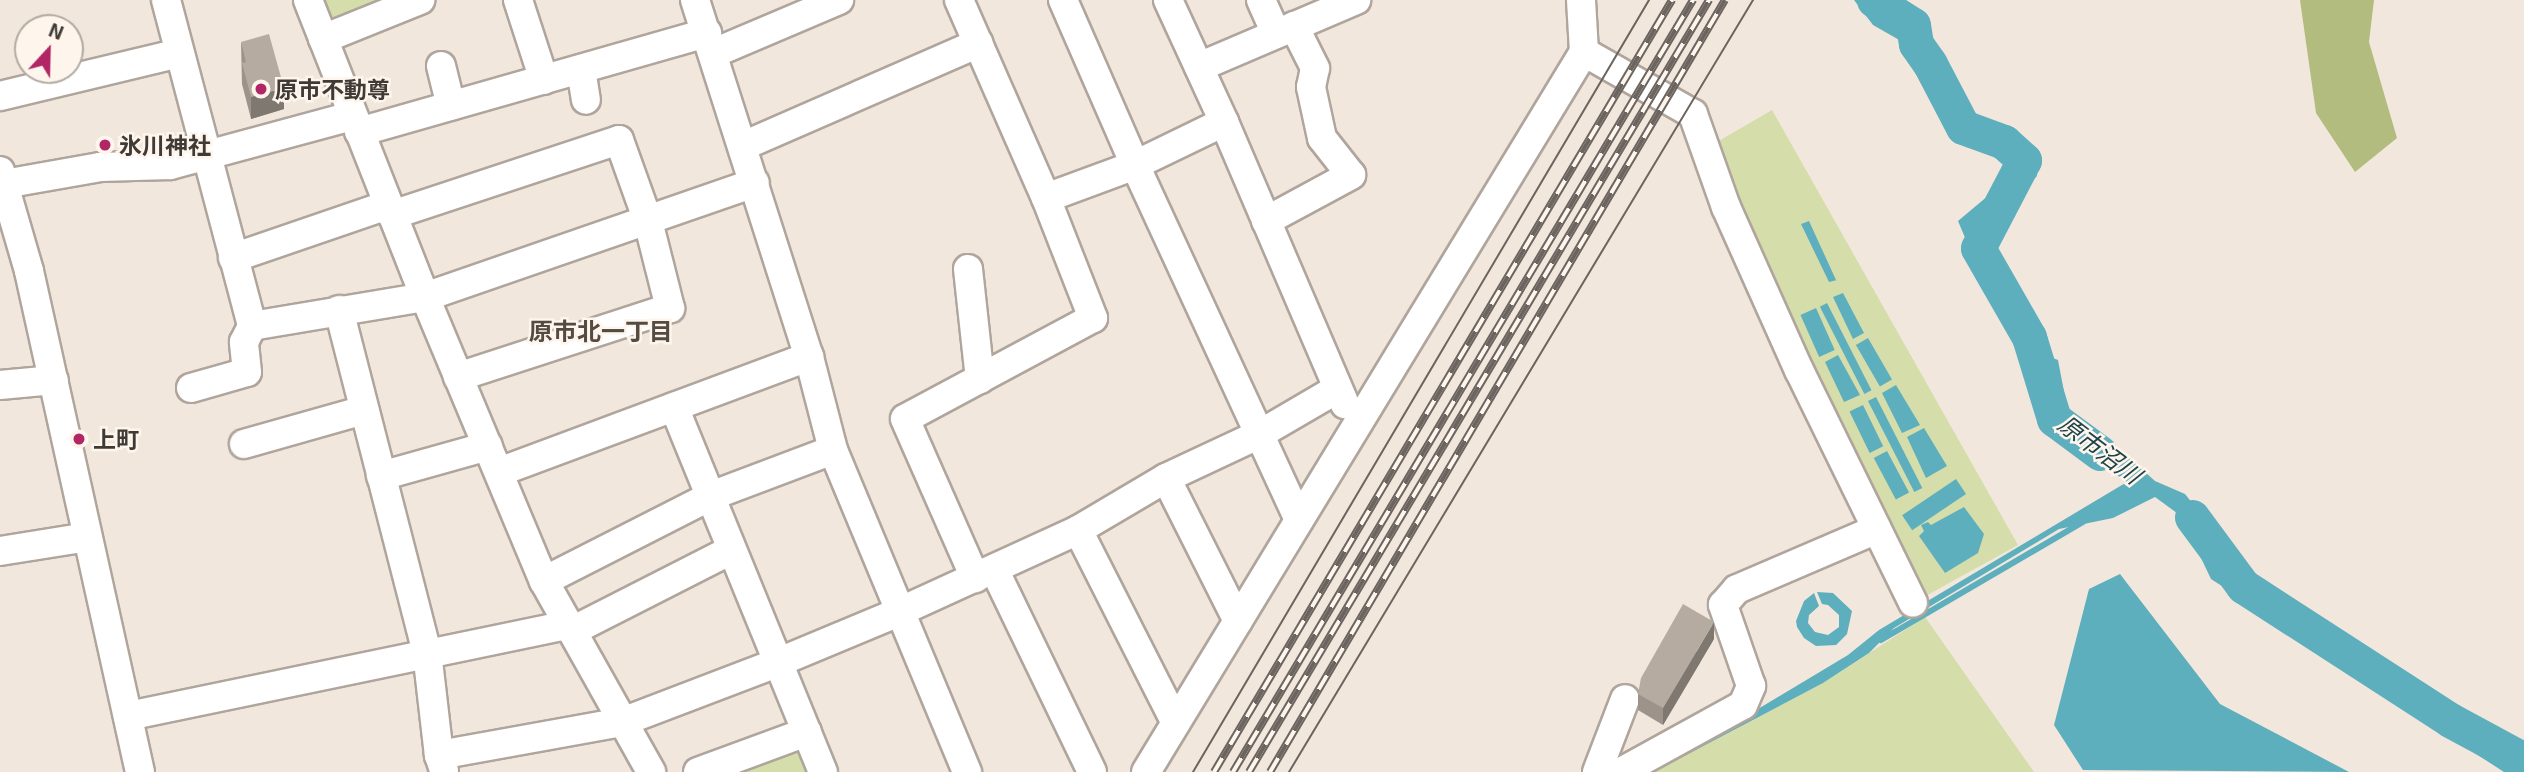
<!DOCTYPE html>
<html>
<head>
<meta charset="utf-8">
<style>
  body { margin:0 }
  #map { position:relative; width:2524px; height:772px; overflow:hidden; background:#f2e7dc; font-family:"Exo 2","Noto Sans JP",sans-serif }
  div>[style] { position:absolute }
  .green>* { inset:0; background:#d5ddab }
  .forest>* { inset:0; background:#b3bc7f }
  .water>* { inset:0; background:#5dafbd; transform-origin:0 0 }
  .stream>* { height:6px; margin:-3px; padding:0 3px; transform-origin:3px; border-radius:3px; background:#5dafbd }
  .river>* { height:35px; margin:-17.5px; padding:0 17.5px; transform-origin:17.5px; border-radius:17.5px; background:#5dafbd }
  .roads { filter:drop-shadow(2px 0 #b0a59c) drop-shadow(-2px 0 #b0a59c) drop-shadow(0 2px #b0a59c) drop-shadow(0 -2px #b0a59c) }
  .minor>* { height:28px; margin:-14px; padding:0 14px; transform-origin:14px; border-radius:14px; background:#fff }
  .tram>* { height:2px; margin:-1px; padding:0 1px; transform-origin:1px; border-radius:1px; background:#6b645f }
  .rail>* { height:8px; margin-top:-4px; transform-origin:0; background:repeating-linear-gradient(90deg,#fef5ec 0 16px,#6b645f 0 32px); box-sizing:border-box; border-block:2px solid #6b645f }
  .wall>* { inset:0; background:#9d938a }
  .shaded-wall>* { inset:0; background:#7f7871 }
  .building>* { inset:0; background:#b6aba1 }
  .dots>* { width:19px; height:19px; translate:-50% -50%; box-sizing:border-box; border:4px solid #fef5ec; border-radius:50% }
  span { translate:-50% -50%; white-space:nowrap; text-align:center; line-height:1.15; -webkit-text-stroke:5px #fef5ec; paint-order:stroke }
  .poi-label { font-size:23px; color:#3f3a36; font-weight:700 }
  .left { translate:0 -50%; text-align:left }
  .neighbourhood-label { font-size:24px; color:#544b42; font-weight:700 }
  .water-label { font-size:24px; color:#1d444a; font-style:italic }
  .north { position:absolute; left:14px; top:14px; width:70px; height:70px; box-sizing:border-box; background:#fef5ec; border:2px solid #b2aaa3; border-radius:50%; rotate:22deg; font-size:19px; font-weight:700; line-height:28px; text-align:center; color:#3f3a36 }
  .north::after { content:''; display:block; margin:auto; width:24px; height:32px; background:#b12664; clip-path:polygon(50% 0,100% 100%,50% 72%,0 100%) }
</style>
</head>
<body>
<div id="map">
  <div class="green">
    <i style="clip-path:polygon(316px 0,399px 0,333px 27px)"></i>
    <i style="clip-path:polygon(1772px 110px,2018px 545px,1913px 603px,1705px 149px)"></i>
    <i style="clip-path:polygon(1925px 617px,2034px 772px,1654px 772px,1823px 683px)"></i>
    <i style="clip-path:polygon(796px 746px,802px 750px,811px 772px,730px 772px)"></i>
  </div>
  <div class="forest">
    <i style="clip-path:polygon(2300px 0,2374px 0,2369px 42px,2397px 138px,2355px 172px,2316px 113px)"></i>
  </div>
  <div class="water">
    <i style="clip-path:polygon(1854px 0,1868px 0,1885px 21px,1932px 45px,1955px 79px,1954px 102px,1972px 134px,1983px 142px,2018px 148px,2033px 162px,2037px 176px,1980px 230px,1987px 240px,1992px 262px,2024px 334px,2042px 354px,2058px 360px,2069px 418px,2094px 441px,2128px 457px,2155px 481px,2185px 494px,2208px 523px,2220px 548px,2222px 571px,2246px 575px,2277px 591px,2286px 605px,2335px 653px,2479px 739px,2524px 772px,2504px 772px,2291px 634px,2259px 600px,2242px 599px,2211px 579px,2181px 516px,2155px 497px,2113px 518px,2059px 529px,1894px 628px,1869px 653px,1823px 683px,1654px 772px,1638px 772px,1753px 712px,1848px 655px,1879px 630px,2127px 482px,2067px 439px,2041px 369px,2025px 354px,1982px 278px,1958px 221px,2014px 174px,1993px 156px,1964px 146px,1936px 106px,1915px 49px,1873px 25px)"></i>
    <i style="clip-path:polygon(1809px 221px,1836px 280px,1837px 280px,1829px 282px,1801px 224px)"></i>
    <i style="clip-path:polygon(1843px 293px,1864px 333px,1853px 339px,1833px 297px)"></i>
    <i style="left:1827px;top:303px;width:98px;height:8px;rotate:63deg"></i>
    <i style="left:1816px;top:308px;width:46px;height:17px;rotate:66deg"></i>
    <i style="left:1868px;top:338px;width:48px;height:14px;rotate:60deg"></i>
    <i style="clip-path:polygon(1838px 355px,1860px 395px,1844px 402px,1825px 362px)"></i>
    <i style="clip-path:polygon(1896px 385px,1920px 425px,1902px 433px,1882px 393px)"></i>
    <i style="left:1876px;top:397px;width:102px;height:9px;rotate:63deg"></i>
    <i style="left:1863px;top:405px;width:46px;height:15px;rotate:64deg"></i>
    <i style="clip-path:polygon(1924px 428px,1947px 466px,1926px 478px,1907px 437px)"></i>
    <i style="left:1887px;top:451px;width:47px;height:15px;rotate:62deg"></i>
    <i style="left:1956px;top:479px;width:18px;height:65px;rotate:56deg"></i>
    <i style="clip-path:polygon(1964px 507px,1984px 534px,1978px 553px,1945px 573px,1919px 536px,1924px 531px,1921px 525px,1928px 522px,1931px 525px)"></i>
    <i style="clip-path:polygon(2120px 574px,2220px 704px,2349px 772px,2083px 770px,2054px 725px,2089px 589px)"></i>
    <i style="clip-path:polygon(1817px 592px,1833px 593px,1852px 611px,1847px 634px,1836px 645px,1816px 646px,1804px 638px,1797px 627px,1796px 621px,1804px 601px,1814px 593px,1819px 606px,1809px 615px,1808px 623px,1815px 632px,1828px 635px,1839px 627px,1839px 615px,1828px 605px,1822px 604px)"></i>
  </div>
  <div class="stream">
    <i style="left:1881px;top:640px;width:234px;rotate:-30.3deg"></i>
  </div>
  <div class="river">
    <i style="left:1874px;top:0;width:46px;rotate:32.7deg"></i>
    <i style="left:1913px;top:25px;width:19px;rotate:81deg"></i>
    <i style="left:1916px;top:44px;width:24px;rotate:55deg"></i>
    <i style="left:1930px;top:64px;width:71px;rotate:62.4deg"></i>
    <i style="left:1963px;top:127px;width:44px;rotate:20.1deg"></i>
    <i style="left:2004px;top:142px;width:27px;rotate:42deg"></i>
    <i style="left:2024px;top:160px;width:99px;rotate:117.6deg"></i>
    <i style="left:1978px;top:248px;width:103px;rotate:60.2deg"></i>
    <i style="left:2029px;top:337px;width:86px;rotate:73deg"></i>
    <i style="left:2054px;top:419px;width:57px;rotate:36.5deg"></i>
    <i style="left:2192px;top:517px;width:86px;rotate:53.5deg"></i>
    <i style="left:2243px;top:586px;width:247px;rotate:32.9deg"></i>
    <i style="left:2450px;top:720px;width:84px;rotate:28.4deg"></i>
  </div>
  <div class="roads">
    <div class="minor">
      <i style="left:166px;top:0;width:337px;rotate:75.2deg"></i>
      <i style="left:252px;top:326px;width:175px;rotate:-9.5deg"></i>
      <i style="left:425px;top:297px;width:349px;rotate:-19.1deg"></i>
      <i style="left:308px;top:0;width:319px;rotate:68.5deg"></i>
      <i style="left:425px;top:297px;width:308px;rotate:67.3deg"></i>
      <i style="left:544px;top:581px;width:219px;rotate:60.7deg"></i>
      <i style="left:518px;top:0;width:84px;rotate:72deg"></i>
      <i style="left:695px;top:0;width:375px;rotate:72.3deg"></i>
      <i style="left:809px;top:357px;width:96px;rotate:75.5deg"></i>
      <i style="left:833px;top:450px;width:349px;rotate:67.4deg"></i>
      <i style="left:959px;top:0;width:216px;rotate:66.3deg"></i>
      <i style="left:1046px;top:198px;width:129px;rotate:68.6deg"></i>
      <i style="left:1093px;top:318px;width:213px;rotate:151.8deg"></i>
      <i style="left:905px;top:419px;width:174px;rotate:66.2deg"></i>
      <i style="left:1063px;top:0;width:180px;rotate:66.4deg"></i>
      <i style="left:1135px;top:165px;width:391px;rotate:65.2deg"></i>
      <i style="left:1168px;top:0;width:134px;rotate:65.3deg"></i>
      <i style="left:1224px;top:122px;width:307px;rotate:66.8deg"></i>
      <i style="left:1261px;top:0;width:37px;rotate:66deg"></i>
      <i style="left:323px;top:39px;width:105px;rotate:-21.9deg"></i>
      <i style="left:1584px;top:52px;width:125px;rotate:29.6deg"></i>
      <i style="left:1693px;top:114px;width:99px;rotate:70.5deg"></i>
      <i style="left:1726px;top:207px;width:179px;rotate:65.9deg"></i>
      <i style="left:1799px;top:370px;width:259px;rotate:63.9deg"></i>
      <i style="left:714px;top:53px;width:136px;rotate:-23deg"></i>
      <i style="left:441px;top:66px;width:41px;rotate:76deg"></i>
      <i style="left:1199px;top:67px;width:171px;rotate:-23.1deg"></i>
      <i style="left:581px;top:69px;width:31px;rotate:81deg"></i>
      <i style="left:0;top:96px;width:184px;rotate:-13.5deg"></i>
      <i style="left:359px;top:132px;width:362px;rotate:-15.9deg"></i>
      <i style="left:743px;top:146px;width:257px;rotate:-23.6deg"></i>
      <i style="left:0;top:171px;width:104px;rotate:73.8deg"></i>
      <i style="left:29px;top:271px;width:513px;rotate:77.51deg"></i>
      <i style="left:4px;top:184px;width:97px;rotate:-10deg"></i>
      <i style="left:100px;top:167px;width:70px;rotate:-1.6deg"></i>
      <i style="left:170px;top:165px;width:188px;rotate:-15.1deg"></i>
      <i style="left:1046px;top:198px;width:95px;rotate:-20.3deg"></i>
      <i style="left:1135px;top:165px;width:99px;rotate:-25.8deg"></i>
      <i style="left:392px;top:215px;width:239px;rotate:-18.3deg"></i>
      <i style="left:619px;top:140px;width:86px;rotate:70.3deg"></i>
      <i style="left:648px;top:221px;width:90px;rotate:75.8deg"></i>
      <i style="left:670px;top:308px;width:223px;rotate:162deg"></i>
      <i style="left:1266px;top:221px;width:97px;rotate:-28.4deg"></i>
      <i style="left:1351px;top:175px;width:47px;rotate:-128.1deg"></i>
      <i style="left:1322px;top:138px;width:52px;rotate:-102.2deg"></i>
      <i style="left:1311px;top:87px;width:19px;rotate:-78deg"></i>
      <i style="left:1315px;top:68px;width:47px;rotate:-116.6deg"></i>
      <i style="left:233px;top:258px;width:164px;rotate:-18.9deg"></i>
      <i style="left:968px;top:269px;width:111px;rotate:83.8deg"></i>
      <i style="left:339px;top:310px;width:353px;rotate:75.6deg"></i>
      <i style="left:427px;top:652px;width:104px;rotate:83.4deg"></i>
      <i style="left:439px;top:755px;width:16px;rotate:72deg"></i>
      <i style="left:0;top:385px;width:54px;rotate:-5.3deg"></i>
      <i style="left:191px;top:388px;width:58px;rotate:-15.9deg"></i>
      <i style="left:247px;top:372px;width:30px;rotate:-96deg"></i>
      <i style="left:244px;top:342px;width:18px;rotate:-63deg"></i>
      <i style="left:674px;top:407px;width:394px;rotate:67.8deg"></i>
      <i style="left:244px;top:444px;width:125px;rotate:-15.8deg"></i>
      <i style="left:499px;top:472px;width:331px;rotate:-20.4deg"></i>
      <i style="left:381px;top:476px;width:111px;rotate:-15.7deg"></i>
      <i style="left:1166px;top:478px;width:160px;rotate:63.3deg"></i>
      <i style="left:1078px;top:530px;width:216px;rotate:63.1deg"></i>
      <i style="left:0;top:551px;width:88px;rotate:-9.1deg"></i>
      <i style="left:994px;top:569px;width:225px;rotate:64.2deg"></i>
      <i style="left:544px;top:581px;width:187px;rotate:-27deg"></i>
      <i style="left:711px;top:496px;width:130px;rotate:-20.7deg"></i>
      <i style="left:572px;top:631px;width:178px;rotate:-27deg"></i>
      <i style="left:128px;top:716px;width:450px;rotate:-11.7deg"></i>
      <i style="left:439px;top:755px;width:186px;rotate:-10.2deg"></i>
      <i style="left:622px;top:722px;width:168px;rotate:-20.9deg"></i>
      <i style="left:779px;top:662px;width:130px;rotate:-22.6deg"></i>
      <i style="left:899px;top:612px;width:197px;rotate:-24.6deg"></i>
      <i style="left:1078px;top:530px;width:102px;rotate:-30.6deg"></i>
      <i style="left:1166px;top:478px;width:104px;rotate:-25.1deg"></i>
      <i style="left:1260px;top:434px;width:89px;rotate:-30.3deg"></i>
      <i style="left:698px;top:772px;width:116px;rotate:-20.2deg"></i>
      <i style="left:1146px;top:772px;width:843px;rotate:-58.69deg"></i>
      <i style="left:1584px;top:52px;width:52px;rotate:-93.3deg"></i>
      <i style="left:1597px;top:772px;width:78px;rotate:-69deg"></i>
      <i style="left:1621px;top:772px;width:139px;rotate:-28.8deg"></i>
      <i style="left:1743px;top:705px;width:21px;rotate:-67deg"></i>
      <i style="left:1751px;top:686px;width:86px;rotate:-109.1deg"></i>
      <i style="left:1723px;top:605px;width:21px;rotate:-49deg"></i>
      <i style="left:1737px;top:589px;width:152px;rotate:-23.2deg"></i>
    </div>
  </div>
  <div class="tram">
    <i style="left:1193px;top:772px;width:897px;rotate:-59.43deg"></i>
    <i style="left:1289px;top:772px;width:901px;rotate:-58.99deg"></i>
  </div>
  <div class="rail">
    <i style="left:1214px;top:772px;width:898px;rotate:-59.32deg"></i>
    <i style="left:1233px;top:772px;width:899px;rotate:-59.21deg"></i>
    <i style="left:1249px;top:772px;width:899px;rotate:-59.21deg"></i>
    <i style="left:1270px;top:772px;width:896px;rotate:-59.49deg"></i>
  </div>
  <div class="wall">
    <i style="clip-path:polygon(241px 42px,284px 109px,251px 119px,242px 84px)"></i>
    <i style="clip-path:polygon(1714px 639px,1663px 725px,1638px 710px,1638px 694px)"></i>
  </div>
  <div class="shaded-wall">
    <i style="clip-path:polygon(284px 88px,284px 109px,251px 119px,251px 97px)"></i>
    <i style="clip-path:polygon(1714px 622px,1714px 639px,1663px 725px,1663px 708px)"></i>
  </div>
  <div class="building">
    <i style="clip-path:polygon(269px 34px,284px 88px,251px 97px,242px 63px,246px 62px,241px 42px)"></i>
    <i style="clip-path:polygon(1683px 604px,1714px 622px,1663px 708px,1638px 694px,1641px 678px)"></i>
  </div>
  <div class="dots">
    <i style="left:261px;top:89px;background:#b12664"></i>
    <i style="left:105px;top:145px;background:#b12664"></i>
    <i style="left:79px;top:439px;background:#b12664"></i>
  </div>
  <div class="poi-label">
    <span class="left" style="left:275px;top:89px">原市不動尊</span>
    <span class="left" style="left:119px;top:145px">氷川神社</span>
    <span class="left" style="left:93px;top:439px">上町</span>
  </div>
  <div class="neighbourhood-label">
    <span style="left:601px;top:331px">原市北一丁目</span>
  </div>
  <div class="water-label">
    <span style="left:2100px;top:449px;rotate:37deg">原市沼川</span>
  </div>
  <div class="north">N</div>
</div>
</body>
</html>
